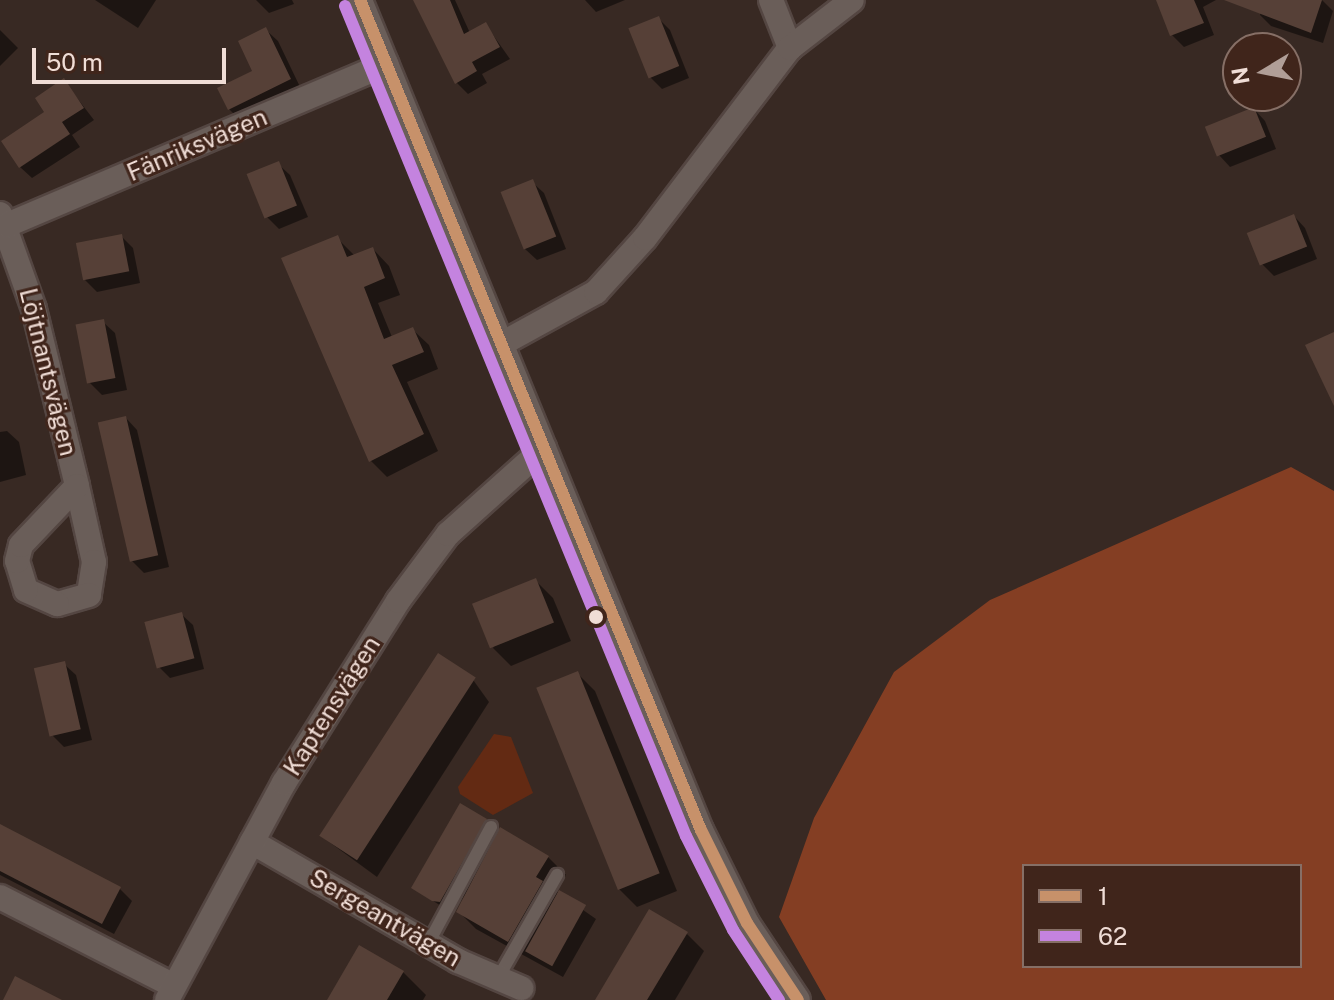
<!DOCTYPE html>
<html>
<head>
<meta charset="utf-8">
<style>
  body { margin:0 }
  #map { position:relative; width:1334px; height:1000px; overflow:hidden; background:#382923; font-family:"Public Sans",sans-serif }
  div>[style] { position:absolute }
  .green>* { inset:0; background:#632a13 }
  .forest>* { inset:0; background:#843e23 }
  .shadow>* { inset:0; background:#0007 }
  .building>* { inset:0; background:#564037; transform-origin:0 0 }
  .roads { filter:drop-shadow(2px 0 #544642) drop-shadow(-2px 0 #544642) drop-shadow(0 2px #544642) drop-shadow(0 -2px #544642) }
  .lane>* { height:12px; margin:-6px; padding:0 6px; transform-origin:6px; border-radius:6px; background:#6a5e59 }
  .street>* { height:24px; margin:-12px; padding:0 12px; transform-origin:12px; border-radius:12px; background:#6a5e59 }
  .bus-1>* { height:12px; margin:-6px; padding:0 6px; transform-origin:6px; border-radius:6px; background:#c7916a }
  .bus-2>* { height:12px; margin:-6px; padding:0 6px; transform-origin:6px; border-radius:6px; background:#c483df }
  .dots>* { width:22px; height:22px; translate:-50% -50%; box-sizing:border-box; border:4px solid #40251b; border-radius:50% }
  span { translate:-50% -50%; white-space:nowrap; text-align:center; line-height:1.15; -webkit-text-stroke:6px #40251b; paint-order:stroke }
  .street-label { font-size:24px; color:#f0ddd6 }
  .legend { position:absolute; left:1022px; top:864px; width:280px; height:104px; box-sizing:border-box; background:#40251b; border:2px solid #866f66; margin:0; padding:10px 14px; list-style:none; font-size:24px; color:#f0ddd6 }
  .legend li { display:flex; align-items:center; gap:16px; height:40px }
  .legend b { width:40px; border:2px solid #866f66 }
  .north { position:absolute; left:1222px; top:32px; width:80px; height:80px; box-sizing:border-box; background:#40251b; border:2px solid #866f66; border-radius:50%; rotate:260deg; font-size:22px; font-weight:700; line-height:32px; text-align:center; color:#f0ddd6 }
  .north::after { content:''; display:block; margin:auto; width:28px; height:36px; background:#b09e97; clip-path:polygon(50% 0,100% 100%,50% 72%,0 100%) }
  .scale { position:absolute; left:32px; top:48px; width:194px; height:36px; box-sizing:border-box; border:4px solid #f0ddd6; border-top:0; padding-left:10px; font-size:24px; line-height:28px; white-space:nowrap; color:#f0ddd6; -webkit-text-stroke:6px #40251b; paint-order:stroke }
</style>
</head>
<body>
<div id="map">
  <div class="green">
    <i style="clip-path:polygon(494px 734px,511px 737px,533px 793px,493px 815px,460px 794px,458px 787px)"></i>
  </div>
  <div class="forest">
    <i style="clip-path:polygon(evenodd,1291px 467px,1334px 491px,1334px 1000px,826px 1000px,779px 917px,814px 818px,894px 672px,990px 600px,1291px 467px,1024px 866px,1300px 866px,1300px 966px,1024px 966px,1024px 866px)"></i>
  </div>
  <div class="shadow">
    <i style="clip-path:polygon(95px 0,156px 0,138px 28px)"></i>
    <i style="clip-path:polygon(256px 0,292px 0,294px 4px,269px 13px)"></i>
    <i style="clip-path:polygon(417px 0,455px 0,470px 33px,486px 25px,510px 59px,482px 74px,487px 83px,468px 94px,457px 83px)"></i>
    <i style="clip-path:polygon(585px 0,625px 0,596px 12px)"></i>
    <i style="clip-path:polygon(1158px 0,1216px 0,1203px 7px,1214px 35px,1184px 47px,1172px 35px)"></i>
    <i style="clip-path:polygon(1264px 0,1322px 0,1333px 11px,1323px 43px,1271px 26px,1260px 15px)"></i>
    <i style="clip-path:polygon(658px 18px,670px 30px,689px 78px,662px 89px,650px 77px)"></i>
    <i style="clip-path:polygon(0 30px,18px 48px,0 66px)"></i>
    <i style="clip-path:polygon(266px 30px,278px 41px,302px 91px,241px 121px,229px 109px,255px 72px)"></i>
    <i style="clip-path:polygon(64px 81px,94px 120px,72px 135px,80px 147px,32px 178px,20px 167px)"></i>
    <i style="clip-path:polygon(1254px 109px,1265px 121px,1276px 149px,1230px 167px,1219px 155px)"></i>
    <i style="clip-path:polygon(278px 164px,290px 175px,308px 217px,279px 229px,267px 217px)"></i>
    <i style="clip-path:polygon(532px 182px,544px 193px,566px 249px,537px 260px,525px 249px)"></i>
    <i style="clip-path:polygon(1294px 216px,1305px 228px,1317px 259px,1274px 276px,1262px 264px)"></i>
    <i style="clip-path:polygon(121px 236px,133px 248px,140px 283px,97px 292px,85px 280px)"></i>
    <i style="clip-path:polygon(337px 238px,355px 256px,373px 249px,389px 266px,400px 295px,378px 303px,392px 337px,412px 329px,429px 345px,438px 369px,407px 382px,438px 451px,387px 477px,371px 461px)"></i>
    <i style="clip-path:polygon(103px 322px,115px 333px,127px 390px,102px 395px,90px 383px)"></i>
    <i style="clip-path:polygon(126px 418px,137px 430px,169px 567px,144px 573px,132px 561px)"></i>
    <i style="clip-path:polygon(7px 431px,19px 442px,26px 475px,0 482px,0 432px)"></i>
    <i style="clip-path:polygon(535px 580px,553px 598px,571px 641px,511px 666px,493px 648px)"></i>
    <i style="clip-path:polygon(181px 614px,193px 625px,204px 669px,170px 678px,158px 666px)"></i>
    <i style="clip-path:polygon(64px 664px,76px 675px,92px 740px,64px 747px,52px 735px)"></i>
    <i style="clip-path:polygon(578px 674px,595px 691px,677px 891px,637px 907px,619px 889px)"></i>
    <i style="clip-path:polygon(471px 677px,489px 702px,377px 877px,321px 836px)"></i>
    <i style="clip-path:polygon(485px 821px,499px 834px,501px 830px,548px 857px,566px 875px,556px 891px,596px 919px,563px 977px,476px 929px,458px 911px,469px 890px,452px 913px,413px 888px)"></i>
    <i style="clip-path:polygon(0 826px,120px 889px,132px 901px,114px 934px,0 875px)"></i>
    <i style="clip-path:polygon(686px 933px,704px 951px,675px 1000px,598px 1000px)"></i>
    <i style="clip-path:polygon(403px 972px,426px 995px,423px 1000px,330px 1000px)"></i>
  </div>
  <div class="building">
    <i style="clip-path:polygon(413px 0,450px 0,464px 34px,486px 22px,500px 47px,472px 62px,477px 71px,455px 84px)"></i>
    <i style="clip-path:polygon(1156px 0,1194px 0,1204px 23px,1170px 36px)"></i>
    <i style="clip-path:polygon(1224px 0,1322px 0,1311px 33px)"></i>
    <i style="left:659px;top:16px;width:54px;height:33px;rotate:68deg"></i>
    <i style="clip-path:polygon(266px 27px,291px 79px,228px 110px,217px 88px,252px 71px,238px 41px)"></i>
    <i style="clip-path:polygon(64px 78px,84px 108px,62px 122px,70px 134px,19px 168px,1px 141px,44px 112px,35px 98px)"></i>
    <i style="left:1254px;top:107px;width:32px;height:53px;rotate:68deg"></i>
    <i style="left:279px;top:161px;width:48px;height:35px;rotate:68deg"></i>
    <i style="left:533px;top:179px;width:62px;height:35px;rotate:68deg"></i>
    <i style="left:1294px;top:214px;width:35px;height:51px;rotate:68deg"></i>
    <i style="left:122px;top:234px;width:38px;height:47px;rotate:79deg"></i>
    <i style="clip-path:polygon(338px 235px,347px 257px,373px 247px,385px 278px,364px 287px,384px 339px,413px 327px,424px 352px,392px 365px,424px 434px,369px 462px,281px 258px)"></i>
    <i style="left:104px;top:319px;width:60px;height:29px;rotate:79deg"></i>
    <i style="clip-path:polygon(1334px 332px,1334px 406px,1305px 345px)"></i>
    <i style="left:126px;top:416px;width:143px;height:29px;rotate:77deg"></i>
    <i style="left:536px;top:578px;width:48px;height:69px;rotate:68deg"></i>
    <i style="left:182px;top:612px;width:48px;height:39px;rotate:75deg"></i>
    <i style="left:438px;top:653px;width:45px;height:218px;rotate:33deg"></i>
    <i style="left:65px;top:661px;width:70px;height:32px;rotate:77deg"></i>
    <i style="left:578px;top:671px;width:218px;height:45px;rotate:68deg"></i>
    <i style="clip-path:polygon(460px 803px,487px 819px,440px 902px,432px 901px,411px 888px)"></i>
    <i style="clip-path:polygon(0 824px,121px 887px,102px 924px,0 871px)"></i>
    <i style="clip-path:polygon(500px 827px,549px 856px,536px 877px,543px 881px,508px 942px,456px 912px)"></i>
    <i style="left:559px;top:890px;width:31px;height:70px;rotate:29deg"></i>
    <i style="clip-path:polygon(649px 909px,688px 932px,647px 1000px,595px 1000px)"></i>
    <i style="clip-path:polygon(359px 945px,404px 971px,387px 1000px,327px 1000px)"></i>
    <i style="clip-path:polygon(15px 976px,62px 1000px,3px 1000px)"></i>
  </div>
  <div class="roads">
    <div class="lane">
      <i style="left:428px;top:944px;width:133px;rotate:-61.7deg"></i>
      <i style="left:498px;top:978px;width:119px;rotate:-60.2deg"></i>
    </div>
    <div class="street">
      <i style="left:360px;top:0;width:897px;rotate:67.67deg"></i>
      <i style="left:701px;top:830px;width:104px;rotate:63.7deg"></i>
      <i style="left:747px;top:923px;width:92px;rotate:56.5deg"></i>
      <i style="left:771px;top:0;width:52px;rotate:68.4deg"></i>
      <i style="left:0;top:214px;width:101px;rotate:70.3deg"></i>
      <i style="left:34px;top:309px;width:182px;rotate:76.3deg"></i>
      <i style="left:77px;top:486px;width:78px;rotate:77.4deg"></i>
      <i style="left:94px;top:562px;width:33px;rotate:99deg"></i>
      <i style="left:89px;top:595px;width:33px;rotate:164deg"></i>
      <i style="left:57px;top:604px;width:34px;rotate:-156deg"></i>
      <i style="left:26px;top:590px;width:30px;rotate:-107deg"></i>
      <i style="left:17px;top:561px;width:16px;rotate:-76deg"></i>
      <i style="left:21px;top:545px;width:81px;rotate:-46.5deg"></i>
      <i style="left:7px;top:225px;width:412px;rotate:-23deg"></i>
      <i style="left:505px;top:342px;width:104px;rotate:-28.8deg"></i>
      <i style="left:596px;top:292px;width:73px;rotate:-47.8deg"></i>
      <i style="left:645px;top:238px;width:239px;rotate:-52.7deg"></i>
      <i style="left:790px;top:48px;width:78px;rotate:-37.7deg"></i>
      <i style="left:252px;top:842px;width:238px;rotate:30deg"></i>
      <i style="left:458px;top:961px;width:69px;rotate:23.2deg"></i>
      <i style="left:0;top:897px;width:195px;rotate:27.1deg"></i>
      <i style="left:167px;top:1000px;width:247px;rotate:-61.7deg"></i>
      <i style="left:284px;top:783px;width:215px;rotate:-57.9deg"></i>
      <i style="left:398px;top:601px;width:84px;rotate:-53.3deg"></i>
      <i style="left:448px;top:534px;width:129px;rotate:-41.9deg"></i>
    </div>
  </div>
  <div class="bus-1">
    <i style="left:360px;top:0;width:897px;rotate:67.67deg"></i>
    <i style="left:701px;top:830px;width:104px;rotate:63.7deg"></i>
    <i style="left:747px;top:923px;width:92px;rotate:56.5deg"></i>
  </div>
  <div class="bus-2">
    <i style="left:345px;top:6px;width:897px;rotate:67.67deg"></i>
    <i style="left:686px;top:836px;width:105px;rotate:63.4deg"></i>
    <i style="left:733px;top:930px;width:84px;rotate:56.7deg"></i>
  </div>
  <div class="dots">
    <i style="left:596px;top:617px;background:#f0ddd6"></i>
  </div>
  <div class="street-label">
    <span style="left:197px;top:145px;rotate:-23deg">Fänriksvägen</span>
    <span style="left:48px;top:372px;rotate:76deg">Löjtnantsvägen</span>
    <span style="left:332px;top:706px;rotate:-58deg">Kaptensvägen</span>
    <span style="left:385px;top:918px;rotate:30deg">Sergeantvägen</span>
  </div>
  <ul class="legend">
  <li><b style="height:10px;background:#c7916a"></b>1</li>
  <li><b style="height:10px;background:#c483df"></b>62</li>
  </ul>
  <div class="north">N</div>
  <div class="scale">50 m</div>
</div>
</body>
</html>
